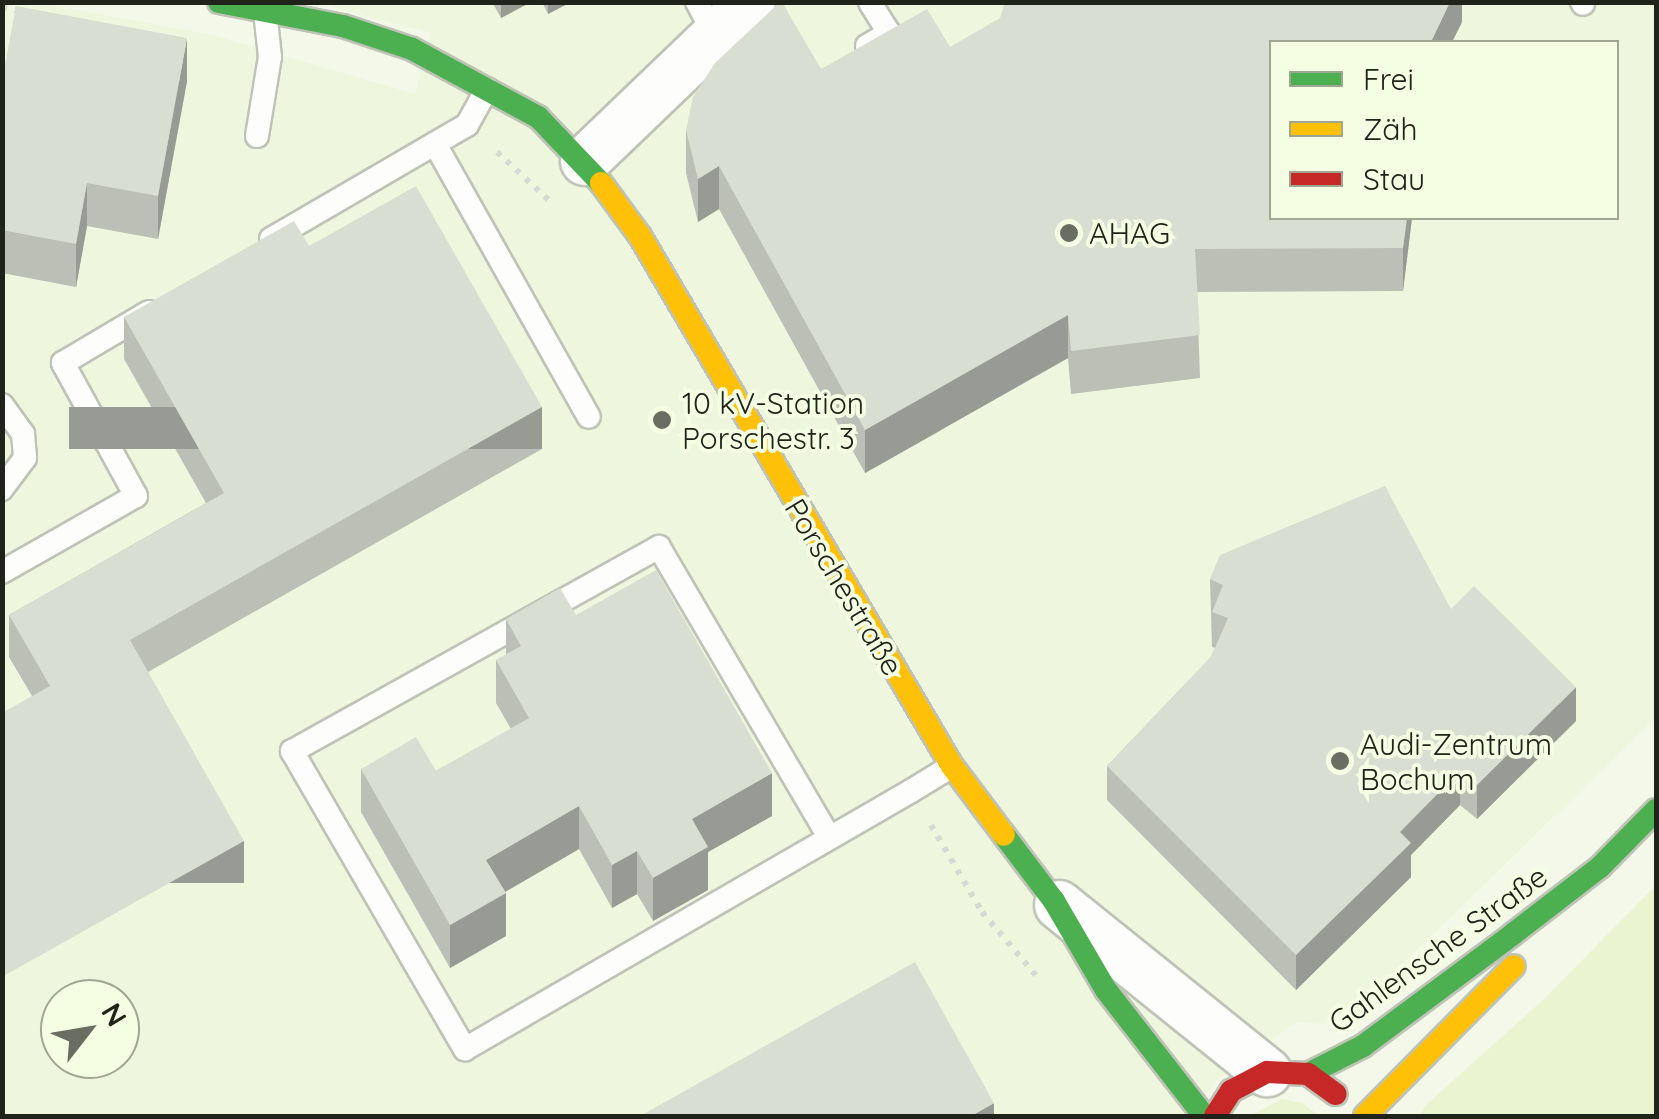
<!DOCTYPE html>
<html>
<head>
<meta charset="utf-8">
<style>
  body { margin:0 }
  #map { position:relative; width:1659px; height:1119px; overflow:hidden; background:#f3f8e9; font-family:Quicksand,sans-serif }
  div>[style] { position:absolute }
  .built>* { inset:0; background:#eef7dd }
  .green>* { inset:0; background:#e9f5d1 }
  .path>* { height:6px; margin-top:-3px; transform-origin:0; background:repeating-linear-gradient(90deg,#d7d9d4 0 5px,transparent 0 13px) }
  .roads { filter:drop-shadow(2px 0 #bfc3b7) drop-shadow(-2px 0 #bfc3b7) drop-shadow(0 2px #bfc3b7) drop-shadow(0 -2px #bfc3b7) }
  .lane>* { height:22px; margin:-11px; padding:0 11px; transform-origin:11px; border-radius:11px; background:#fdfefc }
  .street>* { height:48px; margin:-24px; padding:0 24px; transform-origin:24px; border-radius:24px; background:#fdfefc }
  .fast>* { height:22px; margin:-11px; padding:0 11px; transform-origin:11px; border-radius:11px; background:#4caf50 }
  .slow>* { height:22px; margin:-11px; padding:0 11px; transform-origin:11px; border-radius:11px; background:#ffc107 }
  .jam>* { height:22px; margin:-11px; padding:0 11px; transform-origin:11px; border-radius:11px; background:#c62828 }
  .wall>* { inset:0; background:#bbbfb5 }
  .shaded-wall>* { inset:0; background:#989b93; transform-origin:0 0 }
  .building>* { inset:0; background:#d9ded2 }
  .dots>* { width:28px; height:28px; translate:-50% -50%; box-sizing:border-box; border:5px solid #f4fee3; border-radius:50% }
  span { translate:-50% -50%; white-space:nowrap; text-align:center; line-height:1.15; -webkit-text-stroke:8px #f4fee3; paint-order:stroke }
  .poi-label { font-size:30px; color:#202319 }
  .left { translate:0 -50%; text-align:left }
  .street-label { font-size:30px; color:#202319 }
  .frame { position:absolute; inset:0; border:5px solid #202319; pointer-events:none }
  .legend { position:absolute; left:1269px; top:40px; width:350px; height:180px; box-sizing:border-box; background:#f4fee3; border:2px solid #9fa692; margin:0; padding:12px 18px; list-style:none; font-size:30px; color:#202319 }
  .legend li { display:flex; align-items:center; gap:20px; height:50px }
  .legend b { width:50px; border:2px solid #9fa692 }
  .north { position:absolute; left:40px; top:979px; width:100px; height:100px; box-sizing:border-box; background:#f4fee3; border:2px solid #9fa692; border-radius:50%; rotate:59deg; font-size:28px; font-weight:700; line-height:40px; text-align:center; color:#202319 }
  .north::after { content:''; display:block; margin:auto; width:35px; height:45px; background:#6a6e62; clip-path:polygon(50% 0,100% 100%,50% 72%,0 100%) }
</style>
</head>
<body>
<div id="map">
  <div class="built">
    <i style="clip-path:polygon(evenodd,2px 3px,39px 3px,213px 35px,415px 94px,431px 33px,316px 3px,1656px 3px,1656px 717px,1374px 992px,1324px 1024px,1296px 1022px,1216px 1081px,1191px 1116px,3px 1116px,2px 3px,1272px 42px,1616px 42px,1616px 218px,1272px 218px,1272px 42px,2px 3px,60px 999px,120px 999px,120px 1059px,60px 1059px,60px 999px)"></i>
  </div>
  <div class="green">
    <i style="clip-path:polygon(1656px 885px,1656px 1116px,1419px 1116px,1426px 1105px,1543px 1000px)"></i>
    <i style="clip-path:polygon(1282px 1099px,1302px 1103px,1320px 1116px,1249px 1116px)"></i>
  </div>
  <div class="path">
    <i style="left:2px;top:7px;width:19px;rotate:12deg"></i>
    <i style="left:497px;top:152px;width:78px;rotate:42.9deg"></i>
    <i style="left:931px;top:825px;width:101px;rotate:59.6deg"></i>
    <i style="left:982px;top:912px;width:91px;rotate:49.5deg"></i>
  </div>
  <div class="roads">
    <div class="lane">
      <i style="left:697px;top:2px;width:38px;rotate:62deg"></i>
      <i style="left:1582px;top:2px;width:2px;rotate:63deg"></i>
      <i style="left:867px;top:46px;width:26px;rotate:-31deg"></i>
      <i style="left:889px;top:33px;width:36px;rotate:-122deg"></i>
      <i style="left:257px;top:136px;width:80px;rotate:-80.7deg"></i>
      <i style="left:270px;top:57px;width:46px;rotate:-96.2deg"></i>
      <i style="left:435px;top:144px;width:313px;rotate:60.6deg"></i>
      <i style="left:271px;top:239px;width:227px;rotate:-30.2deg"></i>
      <i style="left:467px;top:125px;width:41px;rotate:-60.9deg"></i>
      <i style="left:2px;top:405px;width:36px;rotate:54deg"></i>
      <i style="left:23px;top:434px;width:24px;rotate:85deg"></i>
      <i style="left:25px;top:458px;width:39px;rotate:127deg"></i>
      <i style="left:2px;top:572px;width:154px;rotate:-29.6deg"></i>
      <i style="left:136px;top:496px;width:152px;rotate:-118.8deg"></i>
      <i style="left:63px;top:363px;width:100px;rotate:-30.7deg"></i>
      <i style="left:829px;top:837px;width:336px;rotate:-120.4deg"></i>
      <i style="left:659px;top:547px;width:420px;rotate:150.9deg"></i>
      <i style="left:292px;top:751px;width:345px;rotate:59.9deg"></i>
      <i style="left:465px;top:1049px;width:515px;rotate:-30.05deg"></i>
      <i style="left:911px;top:791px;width:48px;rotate:-31.4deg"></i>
    </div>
    <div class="street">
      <i style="left:585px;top:161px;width:230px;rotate:-43.8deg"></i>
      <i style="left:1059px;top:905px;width:267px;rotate:38.8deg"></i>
    </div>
    <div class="fast">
      <i style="left:219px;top:2px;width:126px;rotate:11deg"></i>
      <i style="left:343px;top:26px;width:73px;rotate:18.4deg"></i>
      <i style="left:412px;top:49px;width:143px;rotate:28.4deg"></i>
      <i style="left:538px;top:117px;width:91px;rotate:46.3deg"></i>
      <i style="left:1004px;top:835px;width:83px;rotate:52.9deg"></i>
      <i style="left:1054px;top:901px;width:103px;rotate:59.7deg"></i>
      <i style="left:1106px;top:990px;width:160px;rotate:52.1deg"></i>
      <i style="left:1308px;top:1074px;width:62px;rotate:-27deg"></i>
      <i style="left:1363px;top:1046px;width:187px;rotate:-36.7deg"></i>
      <i style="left:1513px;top:934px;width:110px;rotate:-37.6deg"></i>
      <i style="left:1600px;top:867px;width:80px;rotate:-45.5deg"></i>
    </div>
    <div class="slow">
      <i style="left:601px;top:183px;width:66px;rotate:53.7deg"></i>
      <i style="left:640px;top:236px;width:615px;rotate:59.52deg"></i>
      <i style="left:952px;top:766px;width:86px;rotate:53deg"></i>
      <i style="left:1365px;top:1116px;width:211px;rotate:-45.2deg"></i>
    </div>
    <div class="jam">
      <i style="left:1215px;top:1116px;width:30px;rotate:-57deg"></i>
      <i style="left:1231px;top:1091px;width:41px;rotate:-27.8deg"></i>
      <i style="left:1267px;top:1072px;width:41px;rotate:2.8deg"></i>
      <i style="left:1308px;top:1074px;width:34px;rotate:36deg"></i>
    </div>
  </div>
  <div class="wall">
    <i style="clip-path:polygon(492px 2px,531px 2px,501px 18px)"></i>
    <i style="clip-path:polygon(542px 2px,571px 2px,548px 14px)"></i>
    <i style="clip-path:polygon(1462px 2px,1462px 22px,1452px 42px,1272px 42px,1272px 218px,1412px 218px,1403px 291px,1197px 292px,1200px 378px,1071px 394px,1068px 358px,865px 473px,719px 209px,698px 222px,686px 173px,686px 130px,821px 69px,950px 47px)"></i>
    <i style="clip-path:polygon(2px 81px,187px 81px,158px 239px,87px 226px,76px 287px,2px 273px)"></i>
    <i style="clip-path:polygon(309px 246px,542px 449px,148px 672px,244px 883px,32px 696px,9px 657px,9px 615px,206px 503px,124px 359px,124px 317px)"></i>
    <i style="clip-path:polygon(1210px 579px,1451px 609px,1576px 721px,1477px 819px,1460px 805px,1411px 855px,1411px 877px,1296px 990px,1107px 800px,1107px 766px,1211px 657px,1215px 648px,1212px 647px)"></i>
    <i style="clip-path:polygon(576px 615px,772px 816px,708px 852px,708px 890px,653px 921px,637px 894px,612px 908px,579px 849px,505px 892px,506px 936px,450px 968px,361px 812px,361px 769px,436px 771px,511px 729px,496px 703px,496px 660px,506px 655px,506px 619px)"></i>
  </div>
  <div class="shaded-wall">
    <i style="clip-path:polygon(501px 2px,531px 2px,501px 18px)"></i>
    <i style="clip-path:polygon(548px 2px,571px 2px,548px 14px)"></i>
    <i style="clip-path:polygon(1450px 2px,1462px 2px,1462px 22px,1452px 42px,1431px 42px)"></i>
    <i style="clip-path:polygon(187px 38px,187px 81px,158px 239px,158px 196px)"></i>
    <i style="clip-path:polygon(719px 166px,719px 209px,698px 222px,698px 179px)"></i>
    <i style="clip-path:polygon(87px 183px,87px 226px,76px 287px,76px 244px)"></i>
    <i style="clip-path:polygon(1407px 218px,1412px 218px,1403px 291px,1403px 248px)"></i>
    <i style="clip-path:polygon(1068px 315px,1068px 358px,865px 473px,865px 430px)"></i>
    <i style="left:542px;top:407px;width:42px;height:473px;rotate:90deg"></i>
    <i style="clip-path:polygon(1576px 687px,1576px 721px,1477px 819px,1477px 785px)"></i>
    <i style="clip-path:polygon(1460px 771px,1460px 805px,1411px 855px,1411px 877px,1296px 990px,1296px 955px,1400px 832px)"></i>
    <i style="clip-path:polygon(772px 773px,772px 816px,708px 852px,708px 890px,653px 921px,653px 878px,692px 819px)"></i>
    <i style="clip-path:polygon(579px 806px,579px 849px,486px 903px,486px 860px)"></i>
    <i style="left:244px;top:841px;width:42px;height:278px;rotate:90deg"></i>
    <i style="clip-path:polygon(637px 851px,637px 894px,612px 908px,612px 865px)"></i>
    <i style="clip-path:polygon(506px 893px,506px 936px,450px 968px,450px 925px)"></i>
    <i style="clip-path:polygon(994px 1103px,994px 1116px,971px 1116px)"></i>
  </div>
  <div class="building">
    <i style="clip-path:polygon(780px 2px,782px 2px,821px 69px,927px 9px,950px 47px,1000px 18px,1005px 2px,1450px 2px,1431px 42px,1272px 42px,1272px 218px,1407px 218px,1403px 248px,1195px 249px,1200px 335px,1071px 351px,1068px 315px,865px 430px,719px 166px,698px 179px,686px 130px,693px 97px,715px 63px)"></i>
    <i style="clip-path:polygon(16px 6px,187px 38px,158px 196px,87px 183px,76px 244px,2px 230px,2px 81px)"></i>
    <i style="clip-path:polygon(416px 186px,542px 407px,130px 640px,244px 841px,2px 977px,2px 713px,50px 686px,9px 615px,224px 493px,124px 317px,294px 221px,309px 246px)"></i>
    <i style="clip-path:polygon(1385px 486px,1451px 609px,1474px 586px,1576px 687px,1477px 785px,1460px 771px,1400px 832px,1411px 843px,1296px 955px,1107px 766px,1211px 657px,1228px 618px,1212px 612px,1223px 585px,1210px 579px,1220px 555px)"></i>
    <i style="clip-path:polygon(656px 570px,772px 773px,692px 819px,708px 847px,653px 878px,637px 851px,612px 865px,579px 806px,486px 860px,506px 893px,450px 925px,361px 769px,416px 737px,436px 771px,529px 718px,496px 660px,521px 646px,506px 619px,560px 588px,576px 615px)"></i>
    <i style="clip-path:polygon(915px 962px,994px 1103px,971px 1116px,640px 1116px)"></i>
  </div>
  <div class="dots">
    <i style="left:1069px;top:233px;background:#6a6e62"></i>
    <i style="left:662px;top:420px;background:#6a6e62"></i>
    <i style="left:1340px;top:761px;background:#6a6e62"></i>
  </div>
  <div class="poi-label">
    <span class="left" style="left:1089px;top:233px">AHAG</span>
    <span class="left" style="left:682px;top:420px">10 kV-Station<br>Porschestr. 3</span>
    <span class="left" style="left:1360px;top:761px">Audi-Zentrum<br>Bochum</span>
  </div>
  <div class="street-label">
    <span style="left:844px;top:587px;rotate:59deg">Porschestraße</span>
    <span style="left:1438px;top:949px;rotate:-36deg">Gahlensche Straße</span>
  </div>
  <div class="frame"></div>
  <ul class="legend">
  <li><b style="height:12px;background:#4caf50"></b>Frei</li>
  <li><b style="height:12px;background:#ffc107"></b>Zäh</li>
  <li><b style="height:12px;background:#c62828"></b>Stau</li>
  </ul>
  <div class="north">N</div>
</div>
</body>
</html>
